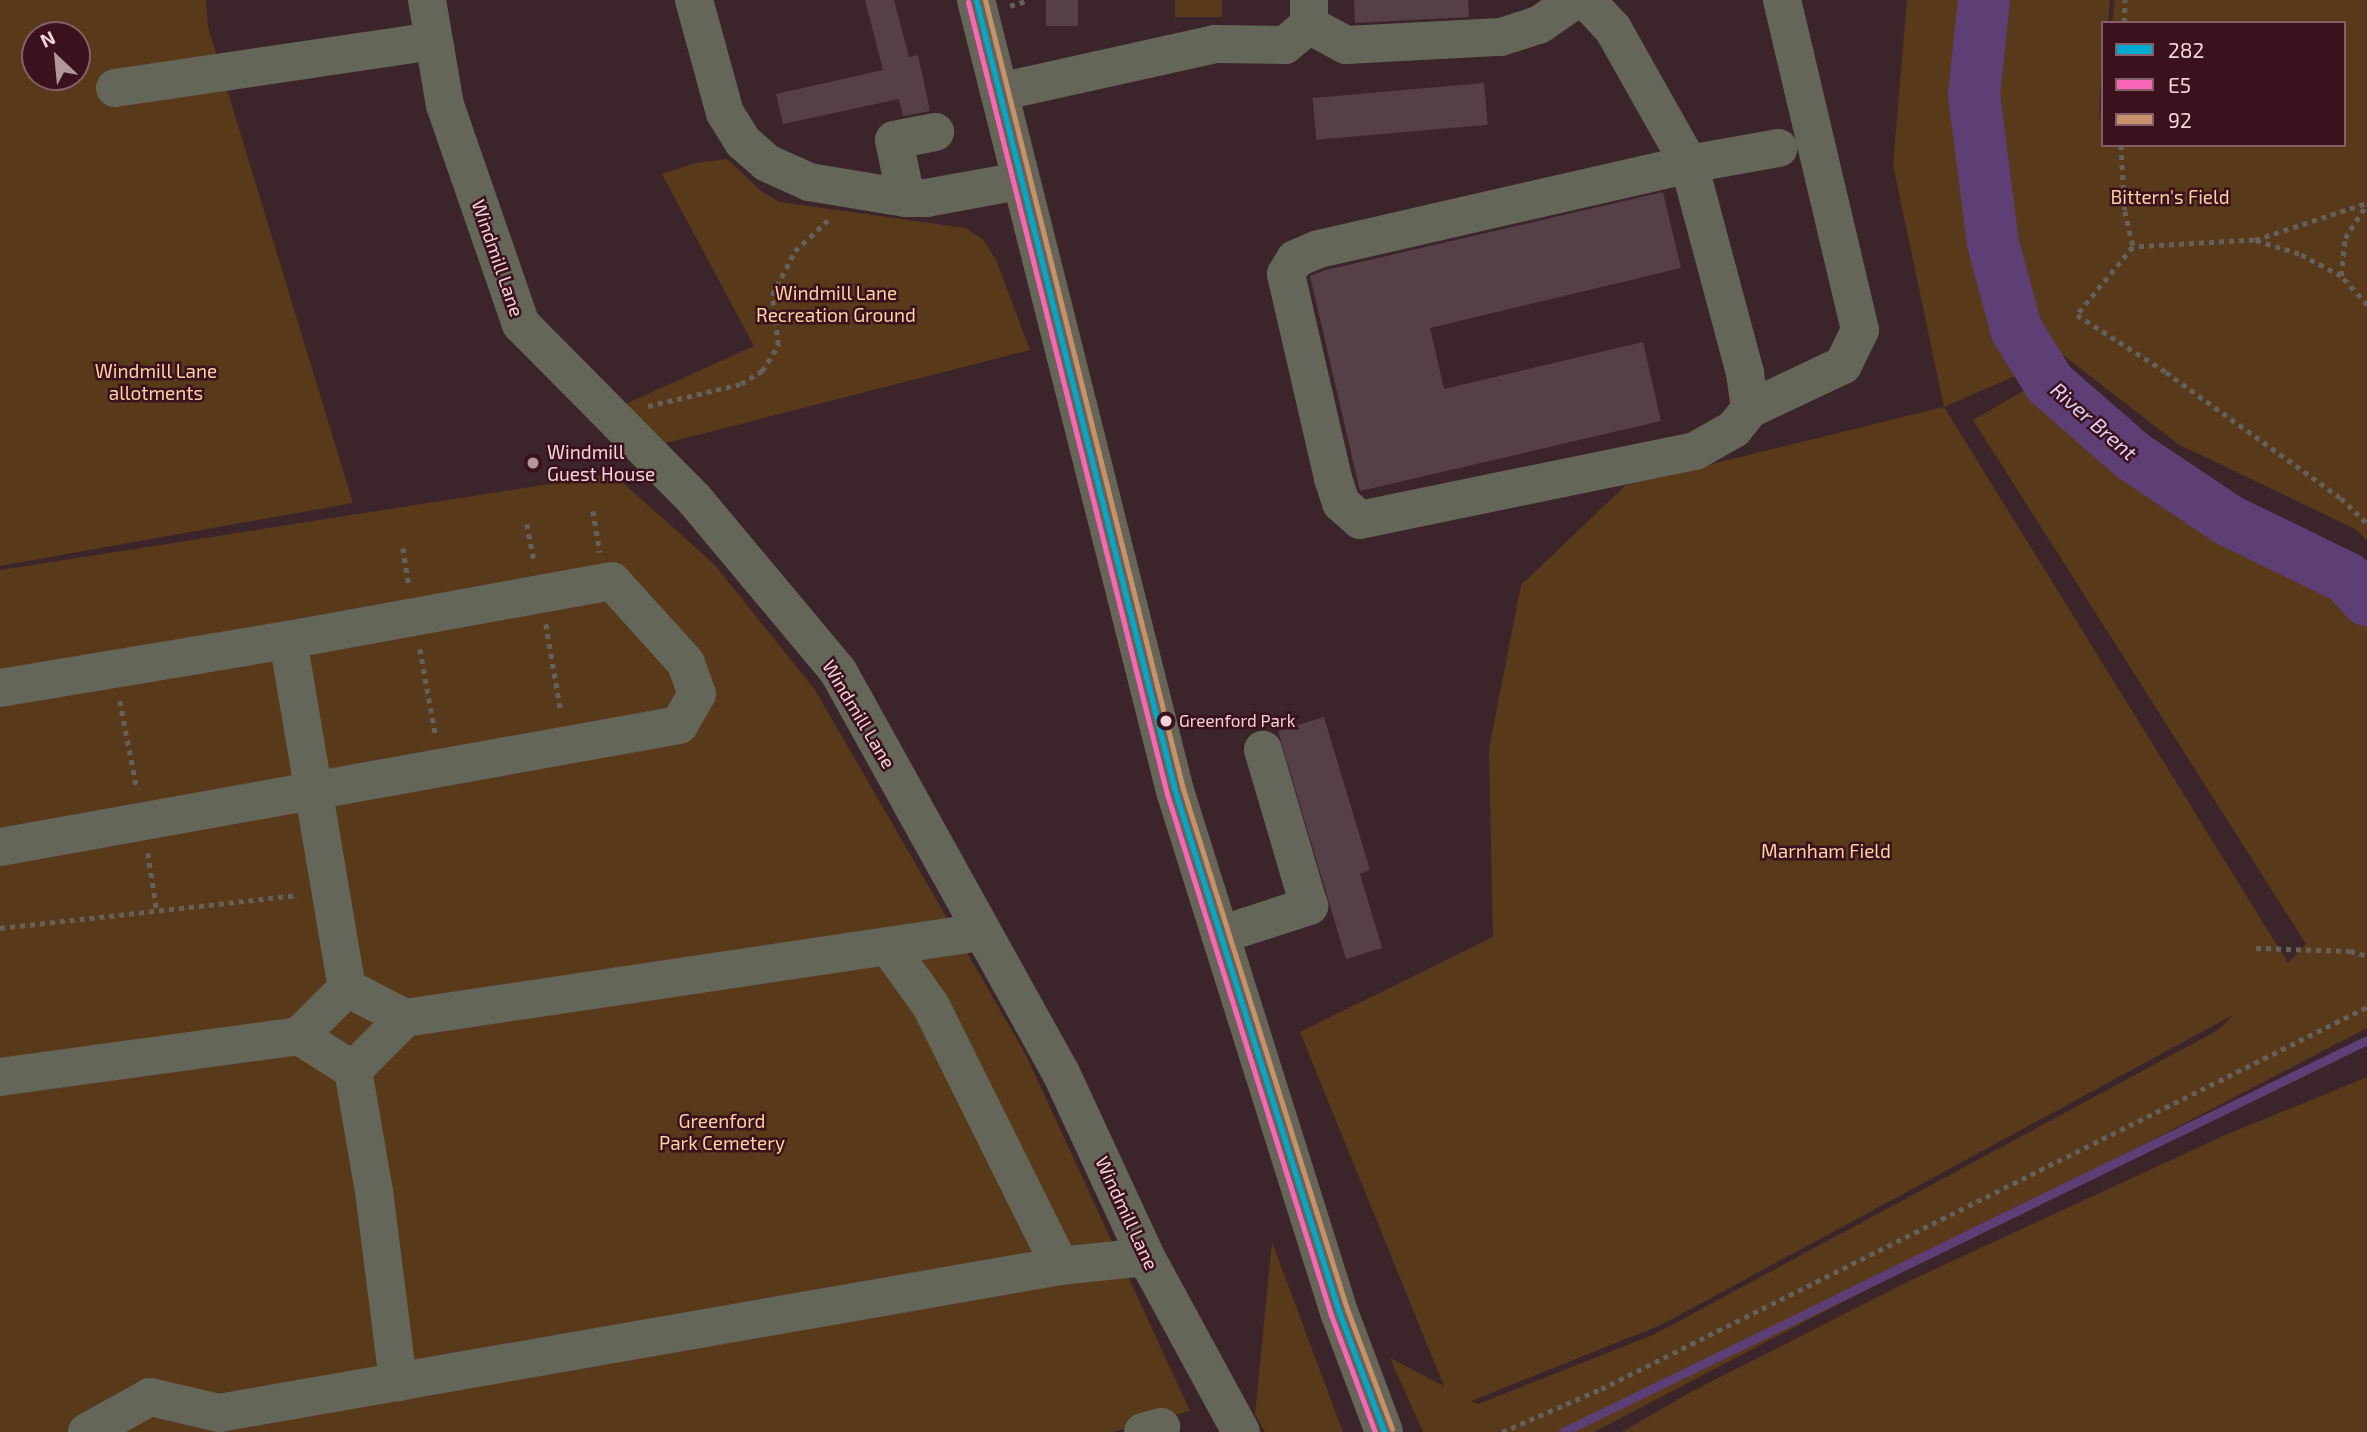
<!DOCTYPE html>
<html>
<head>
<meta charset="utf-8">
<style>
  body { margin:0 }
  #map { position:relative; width:2367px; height:1432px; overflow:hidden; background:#3b252a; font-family:"Exo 2",sans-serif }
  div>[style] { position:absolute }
  .green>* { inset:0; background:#583919; transform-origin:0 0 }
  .stream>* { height:9px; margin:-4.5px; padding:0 4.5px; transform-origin:4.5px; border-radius:4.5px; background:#5d3e75 }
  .river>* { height:52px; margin:-26px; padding:0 26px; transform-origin:26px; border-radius:26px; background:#5d3e75 }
  .building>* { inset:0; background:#564048; transform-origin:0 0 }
  .path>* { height:4.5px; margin-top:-2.25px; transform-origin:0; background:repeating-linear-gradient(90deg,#65605a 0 5px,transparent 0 10px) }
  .minor>* { height:38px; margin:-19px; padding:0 19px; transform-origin:19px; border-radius:19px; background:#636659 }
  .major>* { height:38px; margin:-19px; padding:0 19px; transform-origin:19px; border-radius:19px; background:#676558 }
  .bus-1>* { height:5px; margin:-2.5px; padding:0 2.5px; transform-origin:2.5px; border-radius:2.5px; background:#00a9ce }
  .bus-2>* { height:5px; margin:-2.5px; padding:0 2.5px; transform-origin:2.5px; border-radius:2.5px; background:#fa66b7 }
  .bus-3>* { height:5px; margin:-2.5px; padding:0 2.5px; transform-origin:2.5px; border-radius:2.5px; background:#c7916a }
  .dots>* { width:19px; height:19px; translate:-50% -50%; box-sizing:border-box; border:4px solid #3a111c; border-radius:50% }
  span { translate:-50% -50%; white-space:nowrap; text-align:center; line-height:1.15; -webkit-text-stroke:5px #3a111c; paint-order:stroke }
  .bus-label { font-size:17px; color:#f1d4d9 }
  .left { translate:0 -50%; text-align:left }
  .park-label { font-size:19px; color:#fed1a3 }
  .street-label { font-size:19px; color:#f1d4d9 }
  .poi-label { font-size:19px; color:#f1d4d9 }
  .water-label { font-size:21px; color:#e1d0f4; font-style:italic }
  .legend { position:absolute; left:2101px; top:21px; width:245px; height:126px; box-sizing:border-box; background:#3a111c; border:2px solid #835f68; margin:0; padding:9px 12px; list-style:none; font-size:21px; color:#f1d4d9 }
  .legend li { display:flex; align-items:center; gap:14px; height:35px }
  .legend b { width:35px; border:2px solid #835f68 }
  .north { position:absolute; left:21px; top:21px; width:70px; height:70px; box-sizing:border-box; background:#3a111c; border:2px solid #835f68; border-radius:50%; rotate:334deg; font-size:19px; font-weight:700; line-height:28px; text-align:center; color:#f1d4d9 }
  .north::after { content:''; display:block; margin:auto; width:24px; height:32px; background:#b1979c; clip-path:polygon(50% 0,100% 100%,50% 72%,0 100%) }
</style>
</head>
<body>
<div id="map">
  <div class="green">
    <i style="clip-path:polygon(evenodd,0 0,206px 0,208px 27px,353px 503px,0 566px,0 0,35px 35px,77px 35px,77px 77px,35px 77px,35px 35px)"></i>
    <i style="left:1175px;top:0;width:47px;height:17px"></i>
    <i style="clip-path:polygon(evenodd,1907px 0,2110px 0,2108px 23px,2103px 23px,2099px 122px,2103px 99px,2103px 145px,2344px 145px,2344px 23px,2112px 23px,2115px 0,2367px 0,2367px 540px,2355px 529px,2178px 444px,2063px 355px,1944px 407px,2288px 963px,2306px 944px,1973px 420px,2032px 386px,2173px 504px,2337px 587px,2347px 584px,2367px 604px,2367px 1028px,1594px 1432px,1423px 1432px,1390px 1358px,1444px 1386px,1300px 1032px,1493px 937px,1489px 749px,1521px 585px,1626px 485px,1944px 407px,1893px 165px,1907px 0,2233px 1015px,2220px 1029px,1655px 1334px,1478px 1404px,1471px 1401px,1663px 1324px,2233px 1015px)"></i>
    <i style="clip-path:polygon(727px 159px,762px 192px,780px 202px,965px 228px,983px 239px,996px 260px,1030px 350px,654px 446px,621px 406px,754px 346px,662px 174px,696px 163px)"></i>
    <i style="clip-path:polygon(613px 474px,714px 564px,815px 690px,1025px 1053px,1190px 1411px,1113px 1432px,0 1432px,0 570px)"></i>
    <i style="clip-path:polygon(2367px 1077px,2367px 1432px,1622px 1432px,1689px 1393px,1907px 1282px,2223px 1136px)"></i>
    <i style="clip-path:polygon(1272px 1242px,1343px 1432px,1265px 1432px,1255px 1414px)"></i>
  </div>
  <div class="stream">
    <i style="left:1563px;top:1432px;width:894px;rotate:-25.99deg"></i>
  </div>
  <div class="river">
    <i style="left:1984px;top:0;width:96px;rotate:96deg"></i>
    <i style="left:1974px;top:95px;width:149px;rotate:82.7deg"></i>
    <i style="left:1993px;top:243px;width:89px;rotate:75deg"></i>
    <i style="left:2016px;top:329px;width:65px;rotate:58.3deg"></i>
    <i style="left:2050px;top:384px;width:111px;rotate:41deg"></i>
    <i style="left:2134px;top:457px;width:113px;rotate:33.8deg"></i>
    <i style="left:2228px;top:520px;width:132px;rotate:26deg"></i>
    <i style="left:2347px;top:578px;width:30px;rotate:48deg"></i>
  </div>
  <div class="building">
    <i style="clip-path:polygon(865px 0,894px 0,909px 57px,918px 55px,930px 111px,903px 116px,899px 99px,783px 124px,776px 94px,883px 70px)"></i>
    <i style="left:1046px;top:0;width:32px;height:26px"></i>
    <i style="clip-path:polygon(1354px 0,1468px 0,1469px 17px,1355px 23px)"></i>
    <i style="left:1484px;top:83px;width:42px;height:172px;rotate:85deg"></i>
    <i style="clip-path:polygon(1663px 192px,1681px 268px,1430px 328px,1444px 389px,1643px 342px,1661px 421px,1360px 491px,1310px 276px,1326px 270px)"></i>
    <i style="clip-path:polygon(1324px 717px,1370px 870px,1360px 874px,1382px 948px,1346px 959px,1278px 731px)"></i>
  </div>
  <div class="path">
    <i style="left:1010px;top:6px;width:19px;rotate:-18deg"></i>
    <i style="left:2124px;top:23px;width:23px;rotate:-88deg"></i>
    <i style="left:2121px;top:145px;width:66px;rotate:86.5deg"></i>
    <i style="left:2125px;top:211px;width:37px;rotate:77deg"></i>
    <i style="left:2255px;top:240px;width:118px;rotate:-18.3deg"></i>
    <i style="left:2341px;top:276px;width:38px;rotate:-84deg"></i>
    <i style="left:2345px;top:238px;width:40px;rotate:-57.1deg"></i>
    <i style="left:2367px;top:305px;width:39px;rotate:-132deg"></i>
    <i style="left:2341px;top:276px;width:47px;rotate:-152.4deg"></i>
    <i style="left:2299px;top:254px;width:47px;rotate:-162.7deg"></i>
    <i style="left:2254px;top:240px;width:121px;rotate:176.7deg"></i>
    <i style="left:2133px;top:247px;width:88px;rotate:129.5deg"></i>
    <i style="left:2077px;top:315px;width:106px;rotate:32.6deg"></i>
    <i style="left:2166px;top:372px;width:216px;rotate:35.8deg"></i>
    <i style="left:2341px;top:498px;width:36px;rotate:44deg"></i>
    <i style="left:648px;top:406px;width:96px;rotate:-13.3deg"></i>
    <i style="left:741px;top:384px;width:25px;rotate:-32deg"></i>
    <i style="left:762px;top:371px;width:31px;rotate:-58deg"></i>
    <i style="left:778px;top:345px;width:50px;rotate:-96.8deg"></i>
    <i style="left:772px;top:295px;width:50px;rotate:-62.4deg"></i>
    <i style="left:795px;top:251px;width:45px;rotate:-43.2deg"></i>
    <i style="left:593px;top:511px;width:42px;rotate:80.3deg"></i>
    <i style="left:527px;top:524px;width:38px;rotate:79deg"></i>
    <i style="left:403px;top:548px;width:37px;rotate:81deg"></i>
    <i style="left:546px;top:624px;width:89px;rotate:80.3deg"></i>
    <i style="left:420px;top:649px;width:89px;rotate:79.7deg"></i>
    <i style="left:120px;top:701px;width:90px;rotate:79.1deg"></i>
    <i style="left:148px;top:853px;width:59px;rotate:81.2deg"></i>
    <i style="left:0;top:928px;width:300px;rotate:-6.3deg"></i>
    <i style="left:2256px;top:948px;width:94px;rotate:1.8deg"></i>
    <i style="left:2350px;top:951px;width:18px;rotate:16deg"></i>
    <i style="left:1502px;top:1432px;width:108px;rotate:-23.5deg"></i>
    <i style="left:1601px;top:1389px;width:856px;rotate:-26.51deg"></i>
  </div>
  <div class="minor">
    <i style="left:427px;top:0;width:107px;rotate:80.3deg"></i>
    <i style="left:445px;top:105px;width:232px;rotate:70.9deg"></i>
    <i style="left:521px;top:324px;width:247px;rotate:45.3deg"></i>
    <i style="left:695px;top:500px;width:223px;rotate:50.1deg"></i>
    <i style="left:838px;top:671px;width:460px;rotate:61deg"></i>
    <i style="left:1061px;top:1073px;width:203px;rotate:65.2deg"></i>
    <i style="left:1146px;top:1257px;width:199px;rotate:61.5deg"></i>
    <i style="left:694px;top:0;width:117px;rotate:74.7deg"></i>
    <i style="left:725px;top:113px;width:34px;rotate:58deg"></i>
    <i style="left:743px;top:142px;width:32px;rotate:41deg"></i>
    <i style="left:767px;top:163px;width:46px;rotate:24.3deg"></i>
    <i style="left:809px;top:182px;width:98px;rotate:9.4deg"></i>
    <i style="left:906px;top:198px;width:20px"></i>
    <i style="left:926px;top:198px;width:96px;rotate:-10.3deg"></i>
    <i style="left:1586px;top:0;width:40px;rotate:47deg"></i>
    <i style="left:1613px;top:29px;width:155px;rotate:60.6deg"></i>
    <i style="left:1689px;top:164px;width:216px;rotate:75deg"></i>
    <i style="left:1745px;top:373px;width:36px;rotate:82deg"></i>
    <i style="left:1750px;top:409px;width:26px;rotate:129deg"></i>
    <i style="left:1734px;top:429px;width:45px;rotate:150.6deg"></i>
    <i style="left:1695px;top:451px;width:342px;rotate:168.4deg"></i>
    <i style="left:1360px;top:520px;width:25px;rotate:-138deg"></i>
    <i style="left:1341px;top:503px;width:26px;rotate:-108deg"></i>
    <i style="left:1333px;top:478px;width:209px;rotate:-103deg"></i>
    <i style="left:1286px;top:274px;width:17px;rotate:-59deg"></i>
    <i style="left:1295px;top:259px;width:26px;rotate:-23deg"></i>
    <i style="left:1319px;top:249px;width:380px;rotate:-12.9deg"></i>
    <i style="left:1689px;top:164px;width:91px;rotate:-10.1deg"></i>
    <i style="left:1309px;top:25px;width:42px;rotate:28.4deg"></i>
    <i style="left:1346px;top:45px;width:155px;rotate:-3deg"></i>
    <i style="left:1501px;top:37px;width:40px;rotate:-18deg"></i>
    <i style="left:1539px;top:25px;width:44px;rotate:-34.8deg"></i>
    <i style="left:115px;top:88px;width:322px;rotate:-8.4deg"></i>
    <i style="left:999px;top:92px;width:221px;rotate:-12.5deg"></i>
    <i style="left:1215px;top:44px;width:70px;rotate:0.8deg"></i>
    <i style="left:1285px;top:45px;width:31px;rotate:-40deg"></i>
    <i style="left:1309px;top:25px;width:25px;rotate:-90deg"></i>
    <i style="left:906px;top:198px;width:59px;rotate:-101.7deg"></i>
    <i style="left:894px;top:140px;width:42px;rotate:-11deg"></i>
    <i style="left:1750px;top:409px;width:103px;rotate:-25.3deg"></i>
    <i style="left:1843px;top:365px;width:39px;rotate:-64deg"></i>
    <i style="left:1860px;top:330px;width:339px;rotate:-103.3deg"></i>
    <i style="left:0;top:688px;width:292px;rotate:-9.5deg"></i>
    <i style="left:288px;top:640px;width:353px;rotate:80.4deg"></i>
    <i style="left:0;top:847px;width:690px;rotate:-10.19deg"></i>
    <i style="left:679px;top:725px;width:36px;rotate:-60deg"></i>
    <i style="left:697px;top:694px;width:33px;rotate:-110deg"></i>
    <i style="left:686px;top:663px;width:110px;rotate:-132.1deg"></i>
    <i style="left:612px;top:581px;width:329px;rotate:169.7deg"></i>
    <i style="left:1220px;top:935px;width:94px;rotate:-18deg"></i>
    <i style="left:1309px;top:906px;width:163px;rotate:-106.4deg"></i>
    <i style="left:888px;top:946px;width:74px;rotate:54.4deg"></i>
    <i style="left:931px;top:1006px;width:290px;rotate:63.6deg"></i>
    <i style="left:299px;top:1036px;width:68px;rotate:-45deg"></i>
    <i style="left:347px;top:988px;width:65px;rotate:27.3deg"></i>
    <i style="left:353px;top:1070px;width:123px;rotate:80.2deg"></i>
    <i style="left:374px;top:1191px;width:193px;rotate:82.8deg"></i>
    <i style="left:0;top:1077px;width:302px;rotate:-7.8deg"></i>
    <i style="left:299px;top:1036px;width:64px;rotate:32.2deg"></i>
    <i style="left:353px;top:1070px;width:74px;rotate:-45deg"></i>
    <i style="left:405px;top:1018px;width:583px;rotate:-8.48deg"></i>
    <i style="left:87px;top:1432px;width:72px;rotate:-29.1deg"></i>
    <i style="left:150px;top:1397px;width:71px;rotate:13.1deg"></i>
    <i style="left:219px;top:1413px;width:854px;rotate:-9.91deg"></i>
    <i style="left:1060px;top:1266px;width:86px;rotate:-6deg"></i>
    <i style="left:1143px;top:1432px;width:19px;rotate:-16deg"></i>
  </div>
  <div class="major">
    <i style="left:976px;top:0;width:816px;rotate:75.88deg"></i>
    <i style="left:1175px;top:791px;width:546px;rotate:72.53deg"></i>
    <i style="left:1339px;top:1312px;width:128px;rotate:69.4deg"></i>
  </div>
  <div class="bus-1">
    <i style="left:976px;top:0;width:816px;rotate:75.88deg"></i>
    <i style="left:1175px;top:791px;width:546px;rotate:72.53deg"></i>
    <i style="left:1339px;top:1312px;width:128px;rotate:69.4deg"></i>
  </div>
  <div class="bus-2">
    <i style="left:968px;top:2px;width:817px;rotate:75.9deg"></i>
    <i style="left:1167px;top:794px;width:546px;rotate:72.53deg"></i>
    <i style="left:1331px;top:1315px;width:125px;rotate:69.4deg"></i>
  </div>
  <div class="bus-3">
    <i style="left:985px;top:0;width:813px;rotate:75.91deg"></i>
    <i style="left:1183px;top:789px;width:545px;rotate:72.5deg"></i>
    <i style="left:1347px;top:1309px;width:128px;rotate:69.4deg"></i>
  </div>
  <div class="dots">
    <i style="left:533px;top:463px;background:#b1979c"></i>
    <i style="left:1166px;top:721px;background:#f1d4d9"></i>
  </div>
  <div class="bus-label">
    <span class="left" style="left:1179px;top:721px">Greenford Park</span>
  </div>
  <div class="park-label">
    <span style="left:2170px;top:197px">Bittern's Field</span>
    <span style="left:836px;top:304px">Windmill Lane<br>Recreation Ground</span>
    <span style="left:156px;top:382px">Windmill Lane<br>allotments</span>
    <span style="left:1826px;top:851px">Marnham Field</span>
    <span style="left:722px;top:1132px">Greenford<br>Park Cemetery</span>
  </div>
  <div class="street-label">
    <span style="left:498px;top:258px;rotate:71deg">Windmill Lane</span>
    <span style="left:859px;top:714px;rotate:59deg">Windmill Lane</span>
    <span style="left:1127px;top:1213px;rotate:65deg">Windmill Lane</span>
  </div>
  <div class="poi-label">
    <span class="left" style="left:547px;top:463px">Windmill<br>Guest House</span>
  </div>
  <div class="water-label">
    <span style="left:2094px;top:421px;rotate:41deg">River Brent</span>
  </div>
  <ul class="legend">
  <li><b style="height:9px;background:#00a9ce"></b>282</li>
  <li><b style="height:9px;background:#fa66b7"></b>E5</li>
  <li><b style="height:9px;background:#c7916a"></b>92</li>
  </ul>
  <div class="north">N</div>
</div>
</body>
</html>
